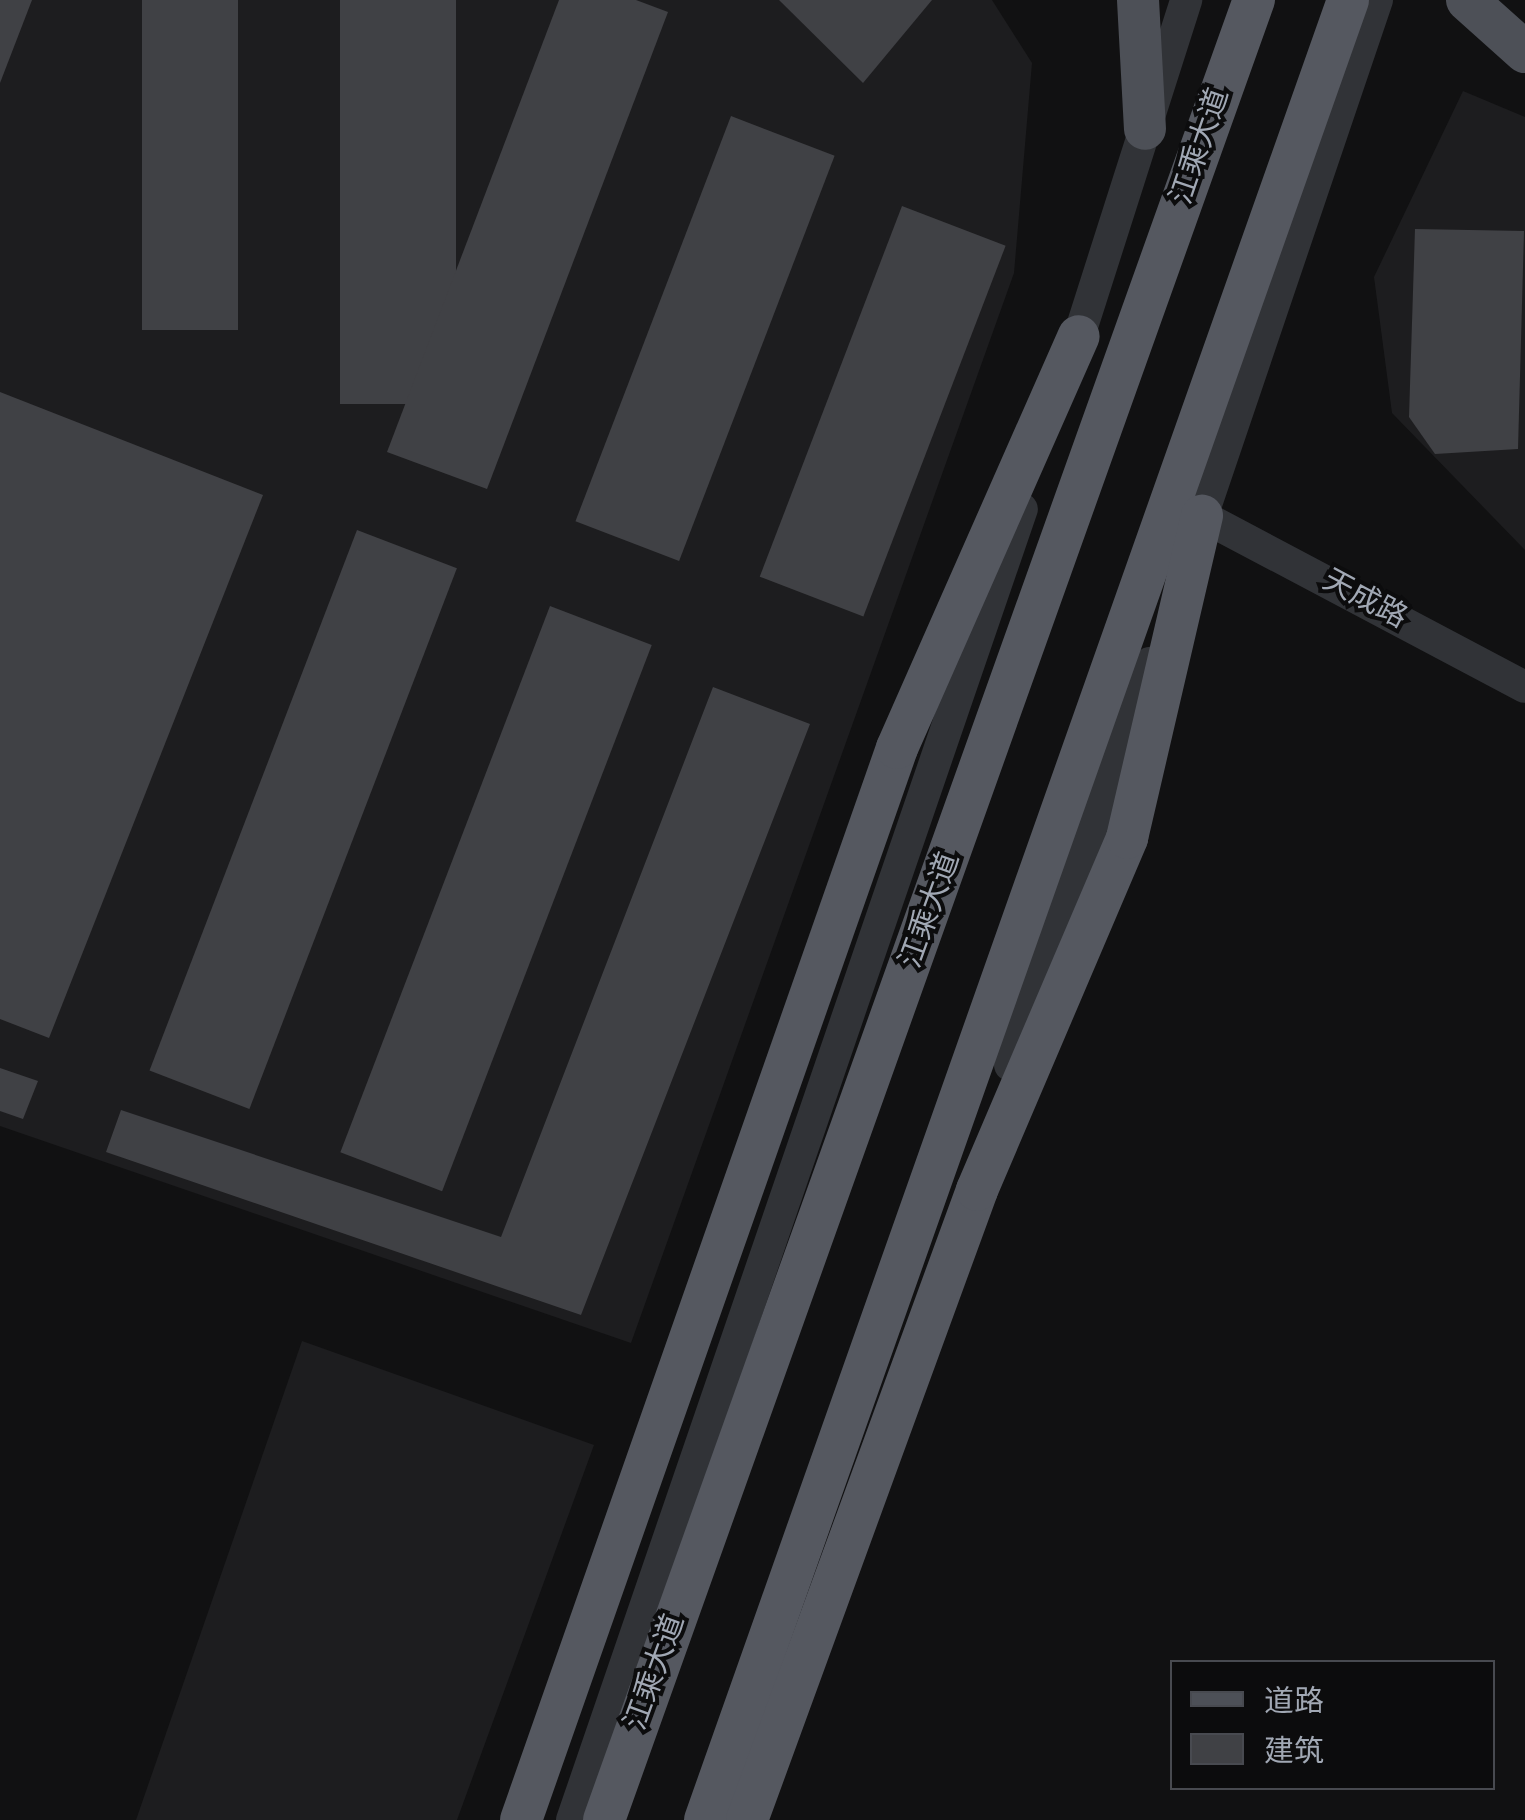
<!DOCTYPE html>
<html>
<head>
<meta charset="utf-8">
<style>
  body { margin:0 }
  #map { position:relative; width:1525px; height:1820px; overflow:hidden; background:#111112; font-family:Overpass,"Noto Sans SC",sans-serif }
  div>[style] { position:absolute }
  .built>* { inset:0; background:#1d1d1f }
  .building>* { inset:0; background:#404145; transform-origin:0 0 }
  .tertiary>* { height:32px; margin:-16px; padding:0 16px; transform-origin:16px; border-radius:16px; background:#313337 }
  .primary>* { height:42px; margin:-21px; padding:0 21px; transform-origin:21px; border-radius:21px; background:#4d5057 }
  .trunk>* { height:42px; margin:-21px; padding:0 21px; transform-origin:21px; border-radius:21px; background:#555860 }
  span { translate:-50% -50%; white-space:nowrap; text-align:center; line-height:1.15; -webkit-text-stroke:8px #0c0c0d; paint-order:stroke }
  .street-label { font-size:30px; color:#a1a8b4 }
  .legend { position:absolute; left:1170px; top:1660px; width:325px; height:130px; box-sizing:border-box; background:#0c0c0d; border:2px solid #484a50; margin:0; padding:12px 18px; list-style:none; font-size:30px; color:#a1a8b4 }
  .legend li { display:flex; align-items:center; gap:20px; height:50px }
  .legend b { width:50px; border:2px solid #484a50 }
</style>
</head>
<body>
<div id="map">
  <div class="built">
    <i style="clip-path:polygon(0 0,992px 0,1032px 63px,1014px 273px,631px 1343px,0 1126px)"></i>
    <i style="clip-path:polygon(1463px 91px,1525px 117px,1525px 550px,1392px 413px,1374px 277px)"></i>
    <i style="clip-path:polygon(302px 1341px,594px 1445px,457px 1820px,136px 1820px)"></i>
  </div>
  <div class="building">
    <i style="clip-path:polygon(0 0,32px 0,0 83px)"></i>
    <i style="left:142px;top:0;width:96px;height:330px"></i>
    <i style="left:340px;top:0;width:116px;height:404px"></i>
    <i style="clip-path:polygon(559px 0,636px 0,668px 12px,487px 489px,387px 452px)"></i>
    <i style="clip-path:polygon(779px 0,932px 0,863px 83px)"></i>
    <i style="left:731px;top:116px;width:111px;height:434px;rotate:21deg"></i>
    <i style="left:902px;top:206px;width:111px;height:397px;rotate:21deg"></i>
    <i style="clip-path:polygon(1415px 229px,1524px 231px,1518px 449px,1435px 454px,1409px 417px)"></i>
    <i style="clip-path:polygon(0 392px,263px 495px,49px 1038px,0 1019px)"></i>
    <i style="left:357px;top:530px;width:107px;height:579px;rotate:21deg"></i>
    <i style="left:550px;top:606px;width:109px;height:585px;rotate:21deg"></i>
    <i style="clip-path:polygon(713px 687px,810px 724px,581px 1315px,106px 1152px,121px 1110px,501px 1237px)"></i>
    <i style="clip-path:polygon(0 1068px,38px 1081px,23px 1119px,0 1111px)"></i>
  </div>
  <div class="tertiary">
    <i style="left:1072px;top:358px;width:376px;rotate:-72.3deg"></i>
    <i style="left:1202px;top:516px;width:365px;rotate:27.9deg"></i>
    <i style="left:1195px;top:537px;width:567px;rotate:-71.28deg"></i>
    <i style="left:1010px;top:1065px;width:426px;rotate:-70.8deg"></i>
    <i style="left:572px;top:1820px;width:1386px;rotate:-71.06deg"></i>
  </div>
  <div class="primary">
    <i style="left:1138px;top:0;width:129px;rotate:86.9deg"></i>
    <i style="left:1467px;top:0;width:78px;rotate:41.9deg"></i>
  </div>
  <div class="trunk">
    <i style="left:521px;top:1820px;width:1136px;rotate:-70.67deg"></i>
    <i style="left:897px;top:748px;width:450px;rotate:-66.2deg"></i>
    <i style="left:604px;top:1820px;width:1933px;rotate:-70.35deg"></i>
    <i style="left:705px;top:1820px;width:1930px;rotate:-70.54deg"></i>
    <i style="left:747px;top:1820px;width:671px;rotate:-69.94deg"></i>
    <i style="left:977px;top:1190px;width:383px;rotate:-66.9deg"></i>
    <i style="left:1127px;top:838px;width:331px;rotate:-76.9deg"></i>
  </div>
  <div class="street-label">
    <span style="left:1202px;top:147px;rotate:-71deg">江乘大道</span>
    <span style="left:1364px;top:601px;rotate:28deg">天成路</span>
    <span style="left:932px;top:911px;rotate:-70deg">江乘大道</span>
    <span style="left:657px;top:1673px;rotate:-70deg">江乘大道</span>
  </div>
  <ul class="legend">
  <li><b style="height:12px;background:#4d5057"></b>道路</li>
  <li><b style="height:28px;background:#404145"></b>建筑</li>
  </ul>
</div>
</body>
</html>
